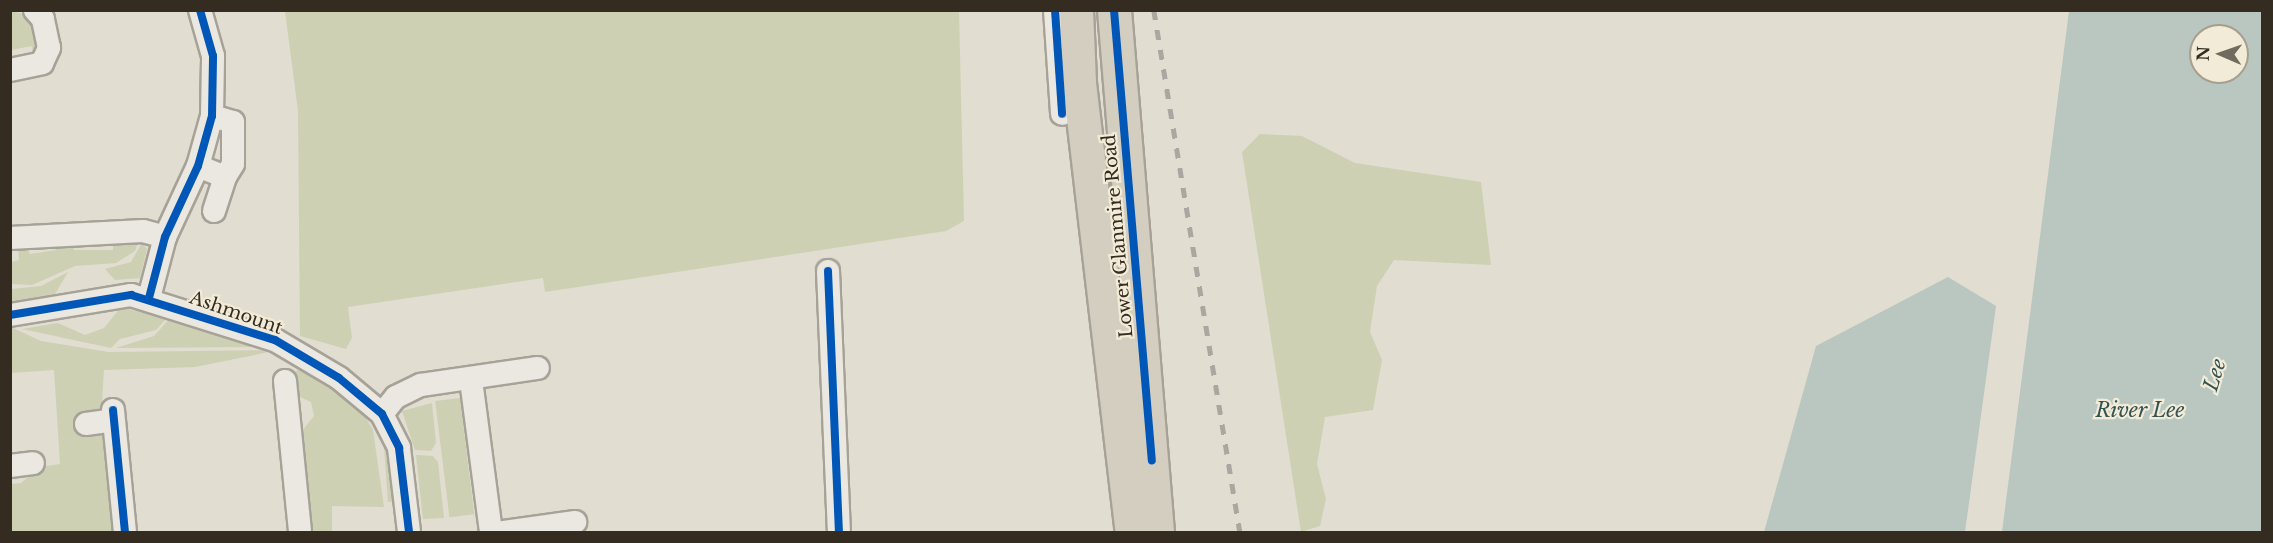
<!DOCTYPE html>
<html>
<head>
<meta charset="utf-8">
<style>
  body { margin:0 }
  #map { position:relative; width:2273px; height:543px; overflow:hidden; background:#e1ddd0; font-family:"Libre Baskerville",serif }
  div>[style] { position:absolute }
  .green>* { inset:0; background:#ced0b4; transform-origin:0 0 }
  .water>* { inset:0; background:#b9c7c0 }
  .roads { filter:drop-shadow(2px 0 #a7a298) drop-shadow(-2px 0 #a7a298) drop-shadow(0 2px #a7a298) drop-shadow(0 -2px #a7a298) }
  .minor>* { height:22px; margin:-11px; padding:0 11px; transform-origin:11px; border-radius:11px; background:#eae8e0 }
  .highway>* { height:33px; margin:-16.5px; padding:0 16.5px; transform-origin:16.5px; border-radius:16.5px; background:#d4cec0 }
  .rail>* { height:4.5px; margin-top:-2.25px; transform-origin:0; background:repeating-linear-gradient(90deg,#aaa7a0 0 10px,transparent 0 20px) }
  .cycleway>* { height:8px; margin:-4px; padding:0 4px; transform-origin:4px; border-radius:4px; background:#0057b8 }
  span { translate:-50% -50%; white-space:nowrap; text-align:center; line-height:1.15; -webkit-text-stroke:4.5px #f2ebd7; paint-order:stroke }
  .street-label { font-size:18px; color:#352c21 }
  .water-label { font-size:20px; color:#325353; font-style:italic }
  .frame { position:absolute; inset:0; border:12px solid #352c21; pointer-events:none }
  .north { position:absolute; left:2189px; top:24px; width:60px; height:60px; box-sizing:border-box; background:#f2ebd7; border:2px solid #a69f8e; border-radius:50%; rotate:272deg; font-size:16px; font-weight:700; line-height:24px; text-align:center; color:#352c21 }
  .north::after { content:''; display:block; margin:auto; width:21px; height:27px; background:#716a5e; clip-path:polygon(50% 0,100% 100%,50% 72%,0 100%) }
</style>
</head>
<body>
<div id="map">
  <div class="green">
    <i style="clip-path:polygon(11px 11px,34px 16px,42px 47px,33px 57px,32px 46px,11px 50px)"></i>
    <i style="clip-path:polygon(285px 11px,959px 11px,964px 221px,946px 231px,545px 292px,543px 278px,348px 307px,352px 338px,346px 349px,300px 336px,298px 111px)"></i>
    <i style="clip-path:polygon(1260px 134px,1302px 136px,1355px 163px,1481px 182px,1491px 265px,1394px 260px,1377px 286px,1370px 332px,1382px 360px,1373px 410px,1325px 417px,1317px 464px,1326px 499px,1320px 526px,1301px 532px,1242px 152px)"></i>
    <i style="clip-path:polygon(73px 238px,74px 250px,113px 250px,113px 244px,138px 242px,135px 251px,116px 263px,75px 266px,32px 285px,11px 284px,11px 262px,19px 260px,18px 249px,24px 242px,30px 254px,56px 250px,55px 239px)"></i>
    <i style="clip-path:polygon(142px 243px,147px 249px,140px 278px,115px 280px,105px 269px,131px 262px)"></i>
    <i style="clip-path:polygon(68px 272px,52px 299px,11px 304px,11px 289px,41px 286px)"></i>
    <i style="clip-path:polygon(121px 307px,166px 319px,156px 330px,120px 339px,111px 348px,22px 329px,58px 323px,85px 335px,104px 328px)"></i>
    <i style="clip-path:polygon(171px 317px,271px 347px,116px 348px,154px 336px)"></i>
    <i style="clip-path:polygon(11px 327px,41px 341px,109px 352px,279px 350px,195px 367px,104px 370px,100px 432px,110px 443px,119px 532px,11px 532px,11px 484px,21px 483px,40px 467px,60px 464px,54px 370px,11px 373px)"></i>
    <i style="clip-path:polygon(302px 367px,363px 413px,373px 430px,384px 507px,332px 506px,332px 532px,310px 532px,301px 432px,314px 416px,311px 402px,295px 395px,291px 375px)"></i>
    <i style="left:460px;top:398px;width:117px;height:25px;rotate:83deg"></i>
    <i style="clip-path:polygon(432px 403px,436px 443px,431px 451px,415px 450px,402px 411px)"></i>
    <i style="clip-path:polygon(383px 433px,392px 449px,398px 501px,388px 502px)"></i>
    <i style="clip-path:polygon(416px 455px,433px 456px,438px 462px,444px 518px,423px 519px)"></i>
  </div>
  <div class="water">
    <i style="clip-path:polygon(evenodd,2069px 11px,2262px 11px,2262px 532px,2002px 532px,2069px 11px,2201px 36px,2237px 36px,2237px 72px,2201px 72px,2201px 36px)"></i>
    <i style="clip-path:polygon(1948px 277px,1996px 306px,1965px 532px,1764px 532px,1816px 346px)"></i>
  </div>
  <div class="roads">
    <div class="minor">
      <i style="left:1055px;top:10px;width:104px;rotate:86.1deg"></i>
      <i style="left:10px;top:70px;width:33px;rotate:-12deg"></i>
      <i style="left:42px;top:63px;width:17px;rotate:-65deg"></i>
      <i style="left:49px;top:48px;width:30px;rotate:-102deg"></i>
      <i style="left:43px;top:19px;width:12px;rotate:-132deg"></i>
      <i style="left:198px;top:166px;width:29px;rotate:22deg"></i>
      <i style="left:225px;top:177px;width:15px;rotate:-58deg"></i>
      <i style="left:233px;top:164px;width:42px;rotate:-90deg"></i>
      <i style="left:233px;top:122px;width:22px;rotate:-164deg"></i>
      <i style="left:214px;top:211px;width:36px;rotate:-72deg"></i>
      <i style="left:10px;top:238px;width:133px;rotate:-3deg"></i>
      <i style="left:143px;top:231px;width:23px;rotate:15deg"></i>
      <i style="left:828px;top:271px;width:261px;rotate:87.6deg"></i>
      <i style="left:149px;top:298px;width:63px;rotate:-75.3deg"></i>
      <i style="left:165px;top:237px;width:78px;rotate:-65.1deg"></i>
      <i style="left:198px;top:166px;width:52px;rotate:-74.4deg"></i>
      <i style="left:212px;top:116px;width:60px;rotate:-89deg"></i>
      <i style="left:213px;top:56px;width:48px;rotate:-105.8deg"></i>
      <i style="left:10px;top:315px;width:123px;rotate:-9.4deg"></i>
      <i style="left:131px;top:295px;width:151px;rotate:17.4deg"></i>
      <i style="left:275px;top:340px;width:74px;rotate:30.7deg"></i>
      <i style="left:339px;top:378px;width:56px;rotate:39.9deg"></i>
      <i style="left:382px;top:414px;width:38px;rotate:63deg"></i>
      <i style="left:399px;top:448px;width:85px;rotate:83.2deg"></i>
      <i style="left:471px;top:380px;width:153px;rotate:82.5deg"></i>
      <i style="left:285px;top:381px;width:152px;rotate:84.3deg"></i>
      <i style="left:113px;top:410px;width:123px;rotate:84.4deg"></i>
      <i style="left:382px;top:414px;width:22px;rotate:-51deg"></i>
      <i style="left:396px;top:397px;width:28px;rotate:-26deg"></i>
      <i style="left:421px;top:385px;width:118px;rotate:-8.3deg"></i>
      <i style="left:86px;top:424px;width:27px;rotate:-8deg"></i>
      <i style="left:10px;top:466px;width:23px;rotate:-7deg"></i>
      <i style="left:504px;top:532px;width:72px;rotate:-8deg"></i>
    </div>
    <div class="highway">
      <i style="left:1076px;top:10px;width:73px;rotate:87.6deg"></i>
      <i style="left:1079px;top:83px;width:452px;rotate:83.3deg"></i>
      <i style="left:1114px;top:10px;width:524px;rotate:85.29deg"></i>
    </div>
  </div>
  <div class="rail">
    <i style="left:1154px;top:10px;width:529px;rotate:80.64deg"></i>
  </div>
  <div class="cycleway">
    <i style="left:1055px;top:10px;width:104px;rotate:86.1deg"></i>
    <i style="left:1114px;top:10px;width:452px;rotate:85.2deg"></i>
    <i style="left:828px;top:271px;width:261px;rotate:87.6deg"></i>
    <i style="left:149px;top:298px;width:63px;rotate:-75.3deg"></i>
    <i style="left:165px;top:237px;width:78px;rotate:-65.1deg"></i>
    <i style="left:198px;top:166px;width:52px;rotate:-74.4deg"></i>
    <i style="left:212px;top:116px;width:60px;rotate:-89deg"></i>
    <i style="left:213px;top:56px;width:48px;rotate:-105.8deg"></i>
    <i style="left:10px;top:315px;width:123px;rotate:-9.4deg"></i>
    <i style="left:131px;top:295px;width:151px;rotate:17.4deg"></i>
    <i style="left:275px;top:340px;width:74px;rotate:30.7deg"></i>
    <i style="left:339px;top:378px;width:56px;rotate:39.9deg"></i>
    <i style="left:382px;top:414px;width:38px;rotate:63deg"></i>
    <i style="left:399px;top:448px;width:85px;rotate:83.2deg"></i>
    <i style="left:113px;top:410px;width:123px;rotate:84.4deg"></i>
  </div>
  <div class="street-label">
    <span style="left:1118px;top:236px;rotate:-95deg">Lower Glanmire Road</span>
    <span style="left:236px;top:313px;rotate:19deg">Ashmount</span>
  </div>
  <div class="water-label">
    <span style="left:2215px;top:375px;rotate:-73deg">Lee</span>
    <span style="left:2140px;top:410px">River Lee</span>
  </div>
  <div class="frame"></div>
  <div class="north">N</div>
</div>
</body>
</html>
